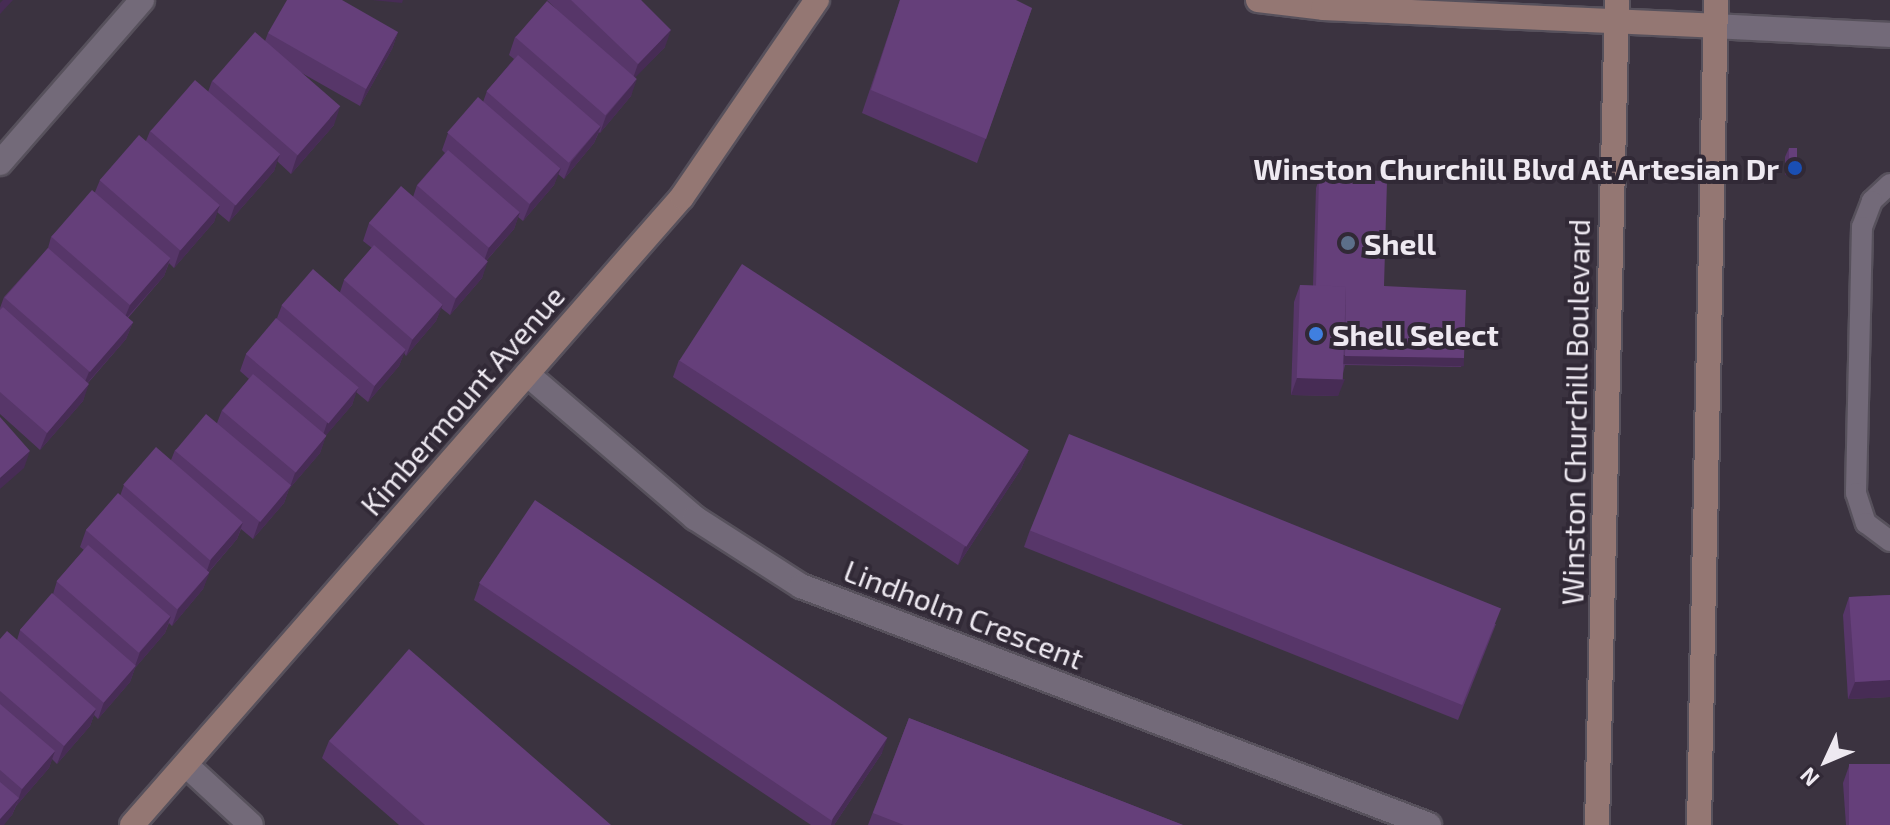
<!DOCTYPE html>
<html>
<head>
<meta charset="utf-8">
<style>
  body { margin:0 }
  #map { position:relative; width:1890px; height:825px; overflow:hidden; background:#3b3340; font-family:"Exo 2",sans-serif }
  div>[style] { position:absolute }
  .roads { filter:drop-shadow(2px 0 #57515c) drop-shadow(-2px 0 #57515c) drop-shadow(0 2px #57515c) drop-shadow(0 -2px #57515c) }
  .lane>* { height:20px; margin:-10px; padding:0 10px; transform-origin:10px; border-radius:10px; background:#736a79 }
  .street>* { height:24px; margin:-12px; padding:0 12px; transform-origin:12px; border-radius:12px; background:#736a79 }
  .secondary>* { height:24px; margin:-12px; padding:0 12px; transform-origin:12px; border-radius:12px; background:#947773 }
  .wall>* { inset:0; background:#573669 }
  .shaded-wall>* { inset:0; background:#472c55; transform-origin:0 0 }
  .building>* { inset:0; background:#653f7a; transform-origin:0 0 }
  .dots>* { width:22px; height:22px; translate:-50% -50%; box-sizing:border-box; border:4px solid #312936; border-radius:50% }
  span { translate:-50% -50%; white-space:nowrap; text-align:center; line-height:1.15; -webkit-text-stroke:8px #312936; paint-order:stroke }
  .poi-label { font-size:30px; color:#eee9f1; font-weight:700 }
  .right { translate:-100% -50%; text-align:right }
  .left { translate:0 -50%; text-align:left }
  .street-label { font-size:30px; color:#eee9f1 }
  .north { position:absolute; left:1786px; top:721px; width:80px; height:80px; -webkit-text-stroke:6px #312936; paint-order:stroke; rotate:226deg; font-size:22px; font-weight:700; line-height:32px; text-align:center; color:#eee9f1 }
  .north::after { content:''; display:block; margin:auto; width:28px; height:36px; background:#eee9f1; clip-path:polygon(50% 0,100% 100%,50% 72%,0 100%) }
</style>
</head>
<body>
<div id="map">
  <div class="roads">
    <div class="lane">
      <i style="left:1890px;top:184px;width:25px;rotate:137deg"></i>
      <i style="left:1872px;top:201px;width:28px;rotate:111deg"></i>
      <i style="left:1862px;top:227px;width:266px;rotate:91.3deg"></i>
      <i style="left:1856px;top:493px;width:32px;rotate:72deg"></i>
      <i style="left:1866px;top:523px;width:30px;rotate:37deg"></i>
    </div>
    <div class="street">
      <i style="left:1715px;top:26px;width:175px;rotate:2.9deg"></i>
      <i style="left:0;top:163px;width:216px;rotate:-48.9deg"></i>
      <i style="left:527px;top:374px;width:221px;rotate:40.6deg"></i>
      <i style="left:695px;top:518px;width:126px;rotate:32.7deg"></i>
      <i style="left:801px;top:586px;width:672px;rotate:20.84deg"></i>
      <i style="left:186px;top:765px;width:88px;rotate:42.7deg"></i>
    </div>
    <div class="secondary">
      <i style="left:1258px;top:0;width:65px;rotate:7deg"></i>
      <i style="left:1323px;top:8px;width:392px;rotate:2.6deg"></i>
      <i style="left:132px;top:825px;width:835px;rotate:-48.79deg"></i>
      <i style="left:682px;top:197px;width:239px;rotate:-55.6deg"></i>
      <i style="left:1597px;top:825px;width:825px;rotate:-88.61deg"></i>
      <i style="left:1699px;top:825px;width:825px;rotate:-88.82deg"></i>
    </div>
  </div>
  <div class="wall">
    <i style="clip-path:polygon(547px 0,641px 0,665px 47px,635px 77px,631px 96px,600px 133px,599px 132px,594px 143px,564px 179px,558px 174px,554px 185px,523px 221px,518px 217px,514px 229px,487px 260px,482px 278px,450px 315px,441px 308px,436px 321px,406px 356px,404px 353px,399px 366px,368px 402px,356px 392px,352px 405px,326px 435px,320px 453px,289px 489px,284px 503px,253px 539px,241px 529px,237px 539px,209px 572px,203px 589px,172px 626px,169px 623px,165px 633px,135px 668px,130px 682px,98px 719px,94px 715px,90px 726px,57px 764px,52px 759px,49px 768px,16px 806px,12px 815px,0 825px,0 639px,17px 640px,20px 630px,53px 594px,57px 581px,84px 550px,80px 547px,86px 530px,120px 496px,124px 485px,171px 460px,175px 450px,217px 423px,222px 410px,249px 379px,240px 371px,246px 354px,277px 318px,282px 305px,340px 292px,344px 280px,372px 248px,363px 241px,369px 223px,413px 197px,417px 185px,445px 153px,442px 150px,448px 133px,483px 102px,487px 91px,514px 59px,509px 55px,515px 37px,556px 9px)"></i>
    <i style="clip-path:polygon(900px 0,1032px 8px,977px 163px,862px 113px)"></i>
    <i style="clip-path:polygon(398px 32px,392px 49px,360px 106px,300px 72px,334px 125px,291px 174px,277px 161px,274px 171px,229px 222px,217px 212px,214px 222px,174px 268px,169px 263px,164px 276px,128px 318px,133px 322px,126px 339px,88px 383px,83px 401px,40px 450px,0 414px,0 308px,4px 297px,48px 248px,51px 237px,95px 192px,100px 180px,146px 141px,150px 131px,208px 92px,212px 81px,265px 41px,268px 33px)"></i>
    <i style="clip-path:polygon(1789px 148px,1797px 167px,1794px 176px,1785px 175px,1785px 157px)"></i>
    <i style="clip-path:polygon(1319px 179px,1384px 286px,1464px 358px,1461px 367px,1345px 365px,1338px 396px,1291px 395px,1294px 302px,1300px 285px,1313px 286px,1316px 188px)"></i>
    <i style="clip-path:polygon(679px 360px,1028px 452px,1021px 469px,958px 565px,673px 377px)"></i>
    <i style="clip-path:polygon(1030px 530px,1496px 624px,1458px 720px,1024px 547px)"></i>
    <i style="clip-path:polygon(480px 583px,882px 753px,834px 825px,811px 825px,474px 600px)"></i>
    <i style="clip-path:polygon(1890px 595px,1890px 697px,1848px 699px,1843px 615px,1849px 597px)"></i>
    <i style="clip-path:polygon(909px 718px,1183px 825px,868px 825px)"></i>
    <i style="clip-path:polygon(329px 741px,611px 825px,399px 825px,322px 758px)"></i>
    <i style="clip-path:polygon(1849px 766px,1890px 825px,1846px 825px,1843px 783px)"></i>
  </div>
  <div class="shaded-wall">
    <i style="clip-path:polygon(3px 0,13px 0,0 14px,0 3px)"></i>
    <i style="clip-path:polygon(372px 0,403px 0,402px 3px)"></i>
    <i style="clip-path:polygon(671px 30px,665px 47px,632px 81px,638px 64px)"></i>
    <i style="clip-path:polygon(398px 32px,392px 49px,360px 106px,366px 89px)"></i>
    <i style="clip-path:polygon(637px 79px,631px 96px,600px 133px,606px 116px)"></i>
    <i style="clip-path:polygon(340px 107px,334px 125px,291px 174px,297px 156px)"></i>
    <i style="clip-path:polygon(601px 126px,594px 143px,564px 179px,571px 162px)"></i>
    <i style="clip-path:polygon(280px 154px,274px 171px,229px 222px,235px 205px)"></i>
    <i style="clip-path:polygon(1789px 166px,1797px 167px,1794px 176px,1785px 175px)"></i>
    <i style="clip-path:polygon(561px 168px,554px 185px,523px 221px,530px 204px)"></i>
    <i style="clip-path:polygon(220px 205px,214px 222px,174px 268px,180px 250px)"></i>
    <i style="clip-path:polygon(520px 212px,514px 229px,483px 264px,489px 247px)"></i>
    <i style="clip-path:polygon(170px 259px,164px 276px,123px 322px,130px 305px)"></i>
    <i style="clip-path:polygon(488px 261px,482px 278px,450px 315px,456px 298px)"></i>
    <i style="clip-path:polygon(443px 304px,436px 321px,406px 356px,413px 338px)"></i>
    <i style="clip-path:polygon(133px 322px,126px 339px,82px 389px,89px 372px)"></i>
    <i style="clip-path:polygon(406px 349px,399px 366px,368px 402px,375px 385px)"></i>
    <i style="left:1342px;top:355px;width:122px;height:9px;rotate:1deg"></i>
    <i style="clip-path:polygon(1297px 378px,1345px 379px,1338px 396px,1291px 395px)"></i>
    <i style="clip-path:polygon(89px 384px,83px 401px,40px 450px,47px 433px)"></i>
    <i style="clip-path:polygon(358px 388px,352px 405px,321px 441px,327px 423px)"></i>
    <i style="clip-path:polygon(326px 436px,320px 453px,289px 489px,284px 503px,253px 539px,259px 522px,290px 487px,295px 473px)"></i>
    <i style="clip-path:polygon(30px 451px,24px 468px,0 489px,0 478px)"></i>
    <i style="clip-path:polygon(1028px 452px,1021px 469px,958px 565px,964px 548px)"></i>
    <i style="clip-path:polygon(243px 522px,237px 539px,205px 576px,211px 559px)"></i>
    <i style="clip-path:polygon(210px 572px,203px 589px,172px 626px,178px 609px)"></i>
    <i style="clip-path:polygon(171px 616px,165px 633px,135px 668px,130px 682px,98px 719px,104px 702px,135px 666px,140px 652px)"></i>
    <i style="clip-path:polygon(1890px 680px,1890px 697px,1848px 699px,1855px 682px)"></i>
    <i style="clip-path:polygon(96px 709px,90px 726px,57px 764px,64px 746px)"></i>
    <i style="clip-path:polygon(888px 736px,882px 753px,834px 825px,831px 825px,833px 818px)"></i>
    <i style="clip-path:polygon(55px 751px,49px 768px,16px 806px,22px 789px)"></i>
    <i style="clip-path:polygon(19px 798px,12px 815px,4px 825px,0 825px,0 819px)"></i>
  </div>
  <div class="building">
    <i style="clip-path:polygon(287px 0,342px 0,398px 32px,366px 89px,268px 33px)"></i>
    <i style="clip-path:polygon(571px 0,641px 0,671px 30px,638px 64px)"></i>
    <i style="clip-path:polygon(900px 0,1016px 0,1032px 8px,986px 139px,871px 90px)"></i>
    <i style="left:547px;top:1px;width:119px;height:48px;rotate:41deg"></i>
    <i style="left:255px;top:32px;width:113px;height:65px;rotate:41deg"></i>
    <i style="left:518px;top:55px;width:109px;height:48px;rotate:41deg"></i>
    <i style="left:195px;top:80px;width:113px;height:68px;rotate:41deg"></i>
    <i style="left:478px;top:97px;width:109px;height:47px;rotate:41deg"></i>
    <i style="left:139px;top:135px;width:107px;height:60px;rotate:41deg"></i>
    <i style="left:1789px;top:148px;width:8px;height:18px"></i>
    <i style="left:448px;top:150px;width:95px;height:47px;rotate:41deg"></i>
    <i style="clip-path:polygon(1319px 179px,1387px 181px,1384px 286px,1466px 290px,1464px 358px,1345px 356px,1346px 287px,1316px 286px)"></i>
    <i style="left:401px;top:186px;width:115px;height:49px;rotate:41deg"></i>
    <i style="left:92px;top:190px;width:104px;height:62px;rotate:41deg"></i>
    <i style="left:374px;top:245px;width:91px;height:46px;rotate:41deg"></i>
    <i style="left:48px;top:248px;width:113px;height:66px;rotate:41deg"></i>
    <i style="left:742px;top:264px;width:342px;height:115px;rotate:33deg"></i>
    <i style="left:313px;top:269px;width:123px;height:48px;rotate:41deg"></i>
    <i style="left:1300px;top:285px;width:46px;height:93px;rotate:2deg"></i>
    <i style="clip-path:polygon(3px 307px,89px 384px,47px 433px,0 392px,0 310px)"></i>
    <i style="left:276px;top:318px;width:108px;height:47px;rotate:40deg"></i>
    <i style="left:253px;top:374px;width:96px;height:48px;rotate:40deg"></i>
    <i style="left:206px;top:414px;width:111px;height:48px;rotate:40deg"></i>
    <i style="clip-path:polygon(0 417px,30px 451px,0 478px)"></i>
    <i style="left:1069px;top:434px;width:466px;height:104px;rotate:22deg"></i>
    <i style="left:156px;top:447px;width:115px;height:50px;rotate:41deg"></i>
    <i style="left:118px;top:493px;width:121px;height:49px;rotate:41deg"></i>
    <i style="left:535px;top:500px;width:425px;height:100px;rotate:34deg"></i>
    <i style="left:88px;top:545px;width:109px;height:48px;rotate:41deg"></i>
    <i style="left:52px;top:593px;width:111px;height:49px;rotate:41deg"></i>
    <i style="clip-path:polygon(1890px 595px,1890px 680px,1855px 682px,1849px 597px)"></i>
    <i style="clip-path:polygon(7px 631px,96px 709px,64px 746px,0 691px,0 639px)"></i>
    <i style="clip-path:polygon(409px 649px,611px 825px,425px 825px,329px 741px)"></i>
    <i style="clip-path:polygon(0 704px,55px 751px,22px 789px,0 770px)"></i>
    <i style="clip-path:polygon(909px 718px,1183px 825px,904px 825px,873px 813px)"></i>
    <i style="left:1890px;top:764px;width:61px;height:41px;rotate:90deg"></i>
    <i style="clip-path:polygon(0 782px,19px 798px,0 819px)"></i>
  </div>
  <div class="dots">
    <i style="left:1795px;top:168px;background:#1a4fb4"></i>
    <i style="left:1348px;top:243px;background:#5c6f8a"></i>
    <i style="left:1316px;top:334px;background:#3f7fe0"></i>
  </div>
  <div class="poi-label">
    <span class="right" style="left:1779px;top:168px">Winston Churchill Blvd At Artesian Dr</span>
    <span class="left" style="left:1364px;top:243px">Shell</span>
    <span class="left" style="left:1332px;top:334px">Shell Select</span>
  </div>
  <div class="street-label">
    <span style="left:462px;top:400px;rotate:-49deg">Kimbermount Avenue</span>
    <span style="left:1575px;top:412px;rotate:-89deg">Winston Churchill Boulevard</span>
    <span style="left:964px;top:614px;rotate:21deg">Lindholm Crescent</span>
  </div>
  <div class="north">N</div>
</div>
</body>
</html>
